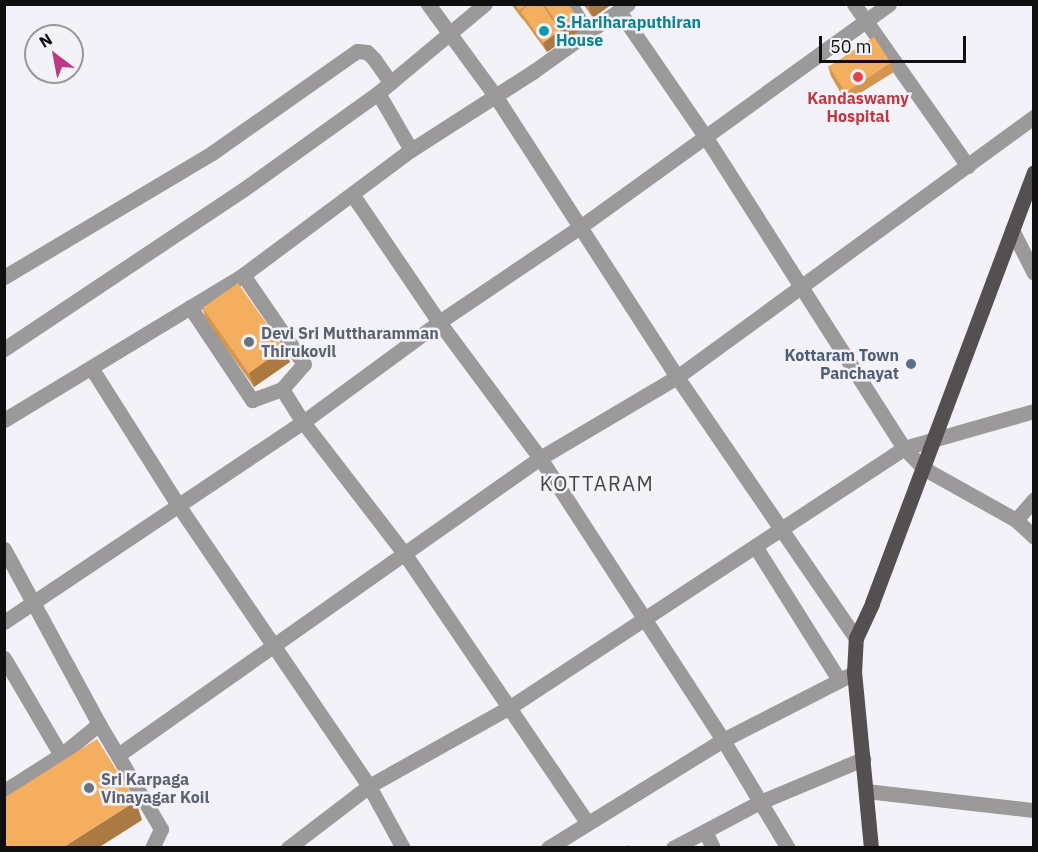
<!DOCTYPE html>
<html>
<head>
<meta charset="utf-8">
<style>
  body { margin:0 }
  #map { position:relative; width:1038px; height:852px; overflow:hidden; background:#f3f2f8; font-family:"IBM Plex Sans",sans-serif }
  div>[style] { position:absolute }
  .minor>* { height:15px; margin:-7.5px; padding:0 7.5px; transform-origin:7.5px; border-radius:7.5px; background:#9b999a }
  .major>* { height:15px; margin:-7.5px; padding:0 7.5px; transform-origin:7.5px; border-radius:7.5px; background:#545052 }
  .wall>* { inset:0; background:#d29652 }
  .shaded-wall>* { inset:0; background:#ab7a42 }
  .building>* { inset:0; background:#f4ae5f; transform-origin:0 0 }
  .dots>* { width:16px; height:16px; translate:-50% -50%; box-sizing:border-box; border:3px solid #f3f2f8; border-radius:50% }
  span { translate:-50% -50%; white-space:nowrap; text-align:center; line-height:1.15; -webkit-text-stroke:5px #f3f2f8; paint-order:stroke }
  .culture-label { font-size:16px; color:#0d838f; font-weight:700 }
  .left { translate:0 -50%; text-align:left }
  .health-label { font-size:16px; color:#be3a42; font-weight:700 }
  .worship-label { font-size:16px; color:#5b616d; font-weight:700 }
  .service-label { font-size:16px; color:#4e5e75; font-weight:700 }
  .right { translate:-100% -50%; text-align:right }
  .quarter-label { font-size:20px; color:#454549; letter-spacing:1.5px }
  .frame { position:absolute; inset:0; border:6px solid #0f0f10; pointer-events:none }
  .north { position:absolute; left:24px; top:24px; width:60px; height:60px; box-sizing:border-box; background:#f3f2f8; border:2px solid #98979b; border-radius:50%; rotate:328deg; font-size:16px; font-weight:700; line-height:24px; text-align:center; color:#0f0f10 }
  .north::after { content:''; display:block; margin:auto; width:21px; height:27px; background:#ba3a85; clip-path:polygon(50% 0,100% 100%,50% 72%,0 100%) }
  .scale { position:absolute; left:819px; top:36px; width:147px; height:27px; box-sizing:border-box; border:3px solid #0f0f10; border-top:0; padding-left:8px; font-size:18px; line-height:21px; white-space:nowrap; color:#0f0f10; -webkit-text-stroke:4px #f3f2f8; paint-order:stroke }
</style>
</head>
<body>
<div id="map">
  <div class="minor">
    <i style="left:428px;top:4px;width:115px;rotate:53.8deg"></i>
    <i style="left:496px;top:97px;width:333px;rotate:57.1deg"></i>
    <i style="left:677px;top:377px;width:316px;rotate:55.6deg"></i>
    <i style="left:570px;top:4px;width:35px;rotate:59deg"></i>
    <i style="left:854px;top:4px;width:198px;rotate:54.9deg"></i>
    <i style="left:619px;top:11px;width:152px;rotate:55.5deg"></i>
    <i style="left:705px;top:136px;width:370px;rotate:57.5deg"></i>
    <i style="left:904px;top:448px;width:135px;rotate:-15.9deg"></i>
    <i style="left:378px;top:93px;width:66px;rotate:59.9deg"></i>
    <i style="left:352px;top:194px;width:155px;rotate:55.8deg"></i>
    <i style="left:439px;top:322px;width:169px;rotate:53.4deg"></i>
    <i style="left:540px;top:458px;width:336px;rotate:57deg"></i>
    <i style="left:723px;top:740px;width:126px;rotate:59deg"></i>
    <i style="left:1012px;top:230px;width:48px;rotate:62.9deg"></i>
    <i style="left:4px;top:277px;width:242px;rotate:-30.8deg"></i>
    <i style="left:212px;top:153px;width:177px;rotate:-35.1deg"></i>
    <i style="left:357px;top:51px;width:10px;rotate:6deg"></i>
    <i style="left:367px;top:52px;width:10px;rotate:45deg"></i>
    <i style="left:374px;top:59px;width:29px;rotate:55deg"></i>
    <i style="left:190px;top:307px;width:112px;rotate:56.3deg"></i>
    <i style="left:252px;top:400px;width:32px;rotate:-20deg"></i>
    <i style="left:282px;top:389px;width:33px;rotate:-49deg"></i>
    <i style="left:304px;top:364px;width:108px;rotate:-124.4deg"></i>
    <i style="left:4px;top:349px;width:288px;rotate:-33.7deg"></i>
    <i style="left:244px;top:189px;width:165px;rotate:-35.6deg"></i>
    <i style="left:378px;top:93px;width:139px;rotate:-39.8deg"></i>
    <i style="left:92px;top:369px;width:161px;rotate:57.7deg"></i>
    <i style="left:178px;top:505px;width:340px;rotate:55.8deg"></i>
    <i style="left:369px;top:786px;width:71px;rotate:61.3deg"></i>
    <i style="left:282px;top:389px;width:39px;rotate:58deg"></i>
    <i style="left:303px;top:422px;width:165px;rotate:52.4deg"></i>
    <i style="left:404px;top:553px;width:325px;rotate:55.8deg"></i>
    <i style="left:4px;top:420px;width:280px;rotate:-31.2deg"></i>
    <i style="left:243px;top:275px;width:209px;rotate:-36.7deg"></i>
    <i style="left:411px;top:150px;width:146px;rotate:-32.7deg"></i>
    <i style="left:534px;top:71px;width:115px;rotate:-35.5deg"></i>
    <i style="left:1016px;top:520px;width:25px;rotate:43deg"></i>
    <i style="left:755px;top:546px;width:158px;rotate:57.9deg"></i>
    <i style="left:4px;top:549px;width:199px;rotate:61.5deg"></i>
    <i style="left:99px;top:724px;width:122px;rotate:59.4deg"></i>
    <i style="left:161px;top:829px;width:21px;rotate:115deg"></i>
    <i style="left:4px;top:622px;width:360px;rotate:-33.8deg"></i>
    <i style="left:303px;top:422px;width:169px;rotate:-36.3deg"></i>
    <i style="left:439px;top:322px;width:170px;rotate:-34deg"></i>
    <i style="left:580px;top:227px;width:381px;rotate:-35.8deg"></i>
    <i style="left:4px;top:658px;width:113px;rotate:59.6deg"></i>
    <i style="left:118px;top:755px;width:516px;rotate:-35.14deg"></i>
    <i style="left:540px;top:458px;width:159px;rotate:-30.6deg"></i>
    <i style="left:677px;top:377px;width:442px;rotate:-36.1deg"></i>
    <i style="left:4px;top:791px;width:67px;rotate:-32.3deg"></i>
    <i style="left:61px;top:755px;width:49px;rotate:-39.2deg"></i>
    <i style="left:866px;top:791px;width:169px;rotate:6.5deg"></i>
    <i style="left:705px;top:831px;width:19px;rotate:65deg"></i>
    <i style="left:288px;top:848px;width:102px;rotate:-37.4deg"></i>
    <i style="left:369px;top:786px;width:162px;rotate:-29.3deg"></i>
    <i style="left:510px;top:707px;width:472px;rotate:-33.3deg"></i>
    <i style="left:904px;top:448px;width:28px;rotate:46deg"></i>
    <i style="left:923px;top:468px;width:107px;rotate:29.2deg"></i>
    <i style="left:1016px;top:520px;width:28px;rotate:-49deg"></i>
    <i style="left:548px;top:848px;width:206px;rotate:-31.7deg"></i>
    <i style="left:723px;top:740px;width:147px;rotate:-27.1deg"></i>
    <i style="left:673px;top:848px;width:98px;rotate:-27.9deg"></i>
    <i style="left:760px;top:802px;width:112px;rotate:-22.7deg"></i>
  </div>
  <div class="major">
    <i style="left:871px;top:848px;width:176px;rotate:-95.5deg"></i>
    <i style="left:854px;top:673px;width:35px;rotate:-87deg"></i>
    <i style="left:856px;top:638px;width:38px;rotate:-65deg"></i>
    <i style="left:872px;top:603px;width:460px;rotate:-69.4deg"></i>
  </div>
  <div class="wall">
    <i style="clip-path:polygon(511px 4px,568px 4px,579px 19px,582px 29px,566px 40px,551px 18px,563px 41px,547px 52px,523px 19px,523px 20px)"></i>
    <i style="clip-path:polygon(583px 4px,612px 4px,593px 18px)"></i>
    <i style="clip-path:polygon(891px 63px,894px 72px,846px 102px,831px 76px,828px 66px)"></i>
    <i style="clip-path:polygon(202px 307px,290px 362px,254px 387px,207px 321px)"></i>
  </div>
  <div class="shaded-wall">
    <i style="clip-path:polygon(587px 4px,612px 4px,593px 18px)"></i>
    <i style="clip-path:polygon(579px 19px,582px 29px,566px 40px,562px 30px)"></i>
    <i style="clip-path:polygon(559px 31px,563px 41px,547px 52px,543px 43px)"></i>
    <i style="clip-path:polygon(284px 348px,290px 362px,254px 387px,249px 373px)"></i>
    <i style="clip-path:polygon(136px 801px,142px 820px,98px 848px,62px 848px)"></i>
  </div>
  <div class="building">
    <i style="clip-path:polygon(515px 4px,529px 4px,519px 10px)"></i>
    <i style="clip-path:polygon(529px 4px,542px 4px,559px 31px,543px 43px,521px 12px)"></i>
    <i style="clip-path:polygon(544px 4px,568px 4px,579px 19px,562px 30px)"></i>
    <i style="left:874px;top:37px;width:31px;height:54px;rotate:57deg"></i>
    <i style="left:238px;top:283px;width:80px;height:43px;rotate:55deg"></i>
    <i style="clip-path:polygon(97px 739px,136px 801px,62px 848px,4px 848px,4px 798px)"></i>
    <i style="clip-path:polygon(628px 845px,630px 848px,622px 848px)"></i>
  </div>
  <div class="dots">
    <i style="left:544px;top:31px;background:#0f9aa8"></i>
    <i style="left:858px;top:77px;background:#e0444e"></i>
    <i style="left:249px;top:342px;background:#6b7280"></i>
    <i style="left:911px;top:364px;background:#5c6f8a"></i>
    <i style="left:89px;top:788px;background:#6b7280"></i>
  </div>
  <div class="culture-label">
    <span class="left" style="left:556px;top:31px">S.Hariharaputhiran<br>House</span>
  </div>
  <div class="health-label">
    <span style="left:858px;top:107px">Kandaswamy<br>Hospital</span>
  </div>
  <div class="worship-label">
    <span class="left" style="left:261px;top:342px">Devi Sri Muttharamman<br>Thirukovil</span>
    <span class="left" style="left:101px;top:788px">Sri Karpaga<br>Vinayagar Koil</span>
  </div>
  <div class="service-label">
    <span class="right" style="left:899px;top:364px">Kottaram Town<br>Panchayat</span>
  </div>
  <div class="quarter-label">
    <span style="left:597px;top:483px">KOTTARAM</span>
  </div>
  <div class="frame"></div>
  <div class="north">N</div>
  <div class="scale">50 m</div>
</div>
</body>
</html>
